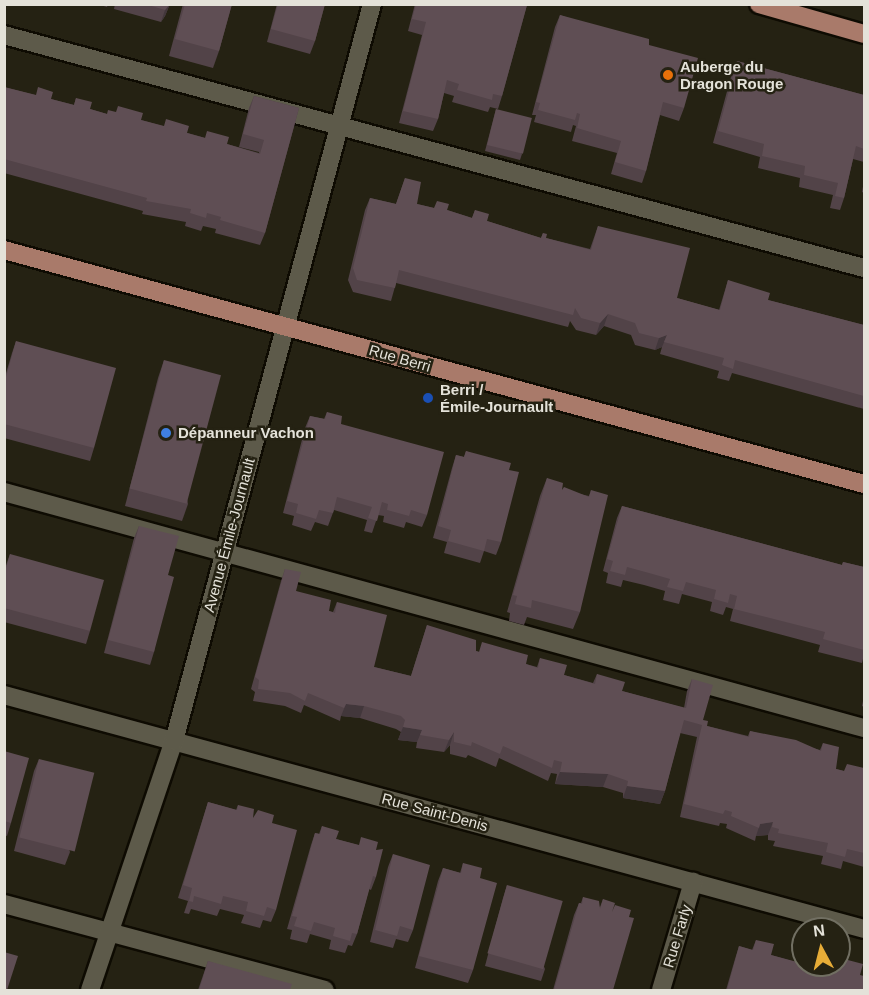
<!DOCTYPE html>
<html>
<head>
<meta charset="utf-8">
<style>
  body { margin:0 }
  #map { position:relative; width:869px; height:995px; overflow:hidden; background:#252213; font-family:Arial,sans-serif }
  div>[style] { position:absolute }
  .roads { filter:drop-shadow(2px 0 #0e0b02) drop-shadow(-2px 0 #0e0b02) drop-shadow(0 2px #0e0b02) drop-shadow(0 -2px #0e0b02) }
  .minor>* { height:18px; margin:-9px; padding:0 9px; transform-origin:9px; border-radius:9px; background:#5d5a4a }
  .major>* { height:18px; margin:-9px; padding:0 9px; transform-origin:9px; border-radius:9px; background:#a97a6a }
  .wall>* { inset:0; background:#524348 }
  .shaded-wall>* { inset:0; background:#42373b }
  .building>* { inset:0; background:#5f4e54; transform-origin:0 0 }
  .dots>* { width:16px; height:16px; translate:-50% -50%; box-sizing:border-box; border:3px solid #252213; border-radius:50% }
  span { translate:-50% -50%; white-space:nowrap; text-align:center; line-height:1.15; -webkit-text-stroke:5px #252213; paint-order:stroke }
  .poi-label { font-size:15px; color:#e4e2d9; font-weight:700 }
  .left { translate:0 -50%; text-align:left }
  .street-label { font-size:15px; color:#e4e2d9 }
  .frame { position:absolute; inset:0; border:6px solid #e4e2d9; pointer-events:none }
  .north { position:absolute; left:791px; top:917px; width:60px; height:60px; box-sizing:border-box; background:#252213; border:2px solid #716f62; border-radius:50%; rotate:353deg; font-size:16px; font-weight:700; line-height:24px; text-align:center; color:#e4e2d9 }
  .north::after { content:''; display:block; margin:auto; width:21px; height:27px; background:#e7ac37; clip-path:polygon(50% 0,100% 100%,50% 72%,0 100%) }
</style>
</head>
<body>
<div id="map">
  <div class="roads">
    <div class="minor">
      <i style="left:4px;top:35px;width:891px;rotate:15.16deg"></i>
      <i style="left:4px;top:492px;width:892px;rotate:15.35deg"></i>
      <i style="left:4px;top:695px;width:891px;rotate:15.22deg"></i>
      <i style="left:4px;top:904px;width:332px;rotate:15deg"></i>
      <i style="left:90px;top:990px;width:263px;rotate:-71.4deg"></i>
      <i style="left:174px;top:741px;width:763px;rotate:-74.96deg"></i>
      <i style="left:661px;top:990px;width:113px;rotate:-73.5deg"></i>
    </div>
    <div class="major">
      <i style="left:759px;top:4px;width:109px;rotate:15.9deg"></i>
      <i style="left:4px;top:250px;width:891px;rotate:15.22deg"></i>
    </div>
  </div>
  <div class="wall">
    <i style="clip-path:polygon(97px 4px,108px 4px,107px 7px)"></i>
    <i style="clip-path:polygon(115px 4px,170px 4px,165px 16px,161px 22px,114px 9px)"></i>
    <i style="clip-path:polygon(183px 4px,232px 4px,219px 51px,213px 68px,169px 56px)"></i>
    <i style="clip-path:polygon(277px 4px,325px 4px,315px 41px,310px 54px,267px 42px)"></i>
    <i style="clip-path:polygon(415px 4px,527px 5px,502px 96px,498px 109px,490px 107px,488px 112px,452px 102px,454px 96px,444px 93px,438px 119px,433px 131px,399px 123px,422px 35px,408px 31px)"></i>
    <i style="clip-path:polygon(560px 15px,649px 45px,684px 108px,679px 121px,660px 115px,646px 171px,642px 183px,611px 174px,617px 153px,572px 141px,576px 126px,573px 125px,571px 132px,534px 122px,536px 115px,532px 115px,555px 27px)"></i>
    <i style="clip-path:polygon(737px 61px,864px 95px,864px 162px,853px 159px,844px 198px,840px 210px,830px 208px,833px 195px,799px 187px,800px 178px,758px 168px,760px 157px,713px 143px,732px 73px)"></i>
    <i style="clip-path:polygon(4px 87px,74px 105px,76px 98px,90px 109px,107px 114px,141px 120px,259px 153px,259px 152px,239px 147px,249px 108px,254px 96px,299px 108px,265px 233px,260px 245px,215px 233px,216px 229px,203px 226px,201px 231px,185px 226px,186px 222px,142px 214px,143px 211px,4px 173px)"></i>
    <i style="clip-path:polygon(496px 109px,522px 154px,520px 160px,485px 151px)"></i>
    <i style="clip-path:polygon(405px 178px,417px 204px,434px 208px,447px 210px,472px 218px,475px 210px,487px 221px,541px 238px,543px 233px,546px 238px,590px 249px,598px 226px,677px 298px,719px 310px,728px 280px,768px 300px,864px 325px,864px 409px,732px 373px,729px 381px,717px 378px,719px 371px,660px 354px,662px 347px,655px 350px,635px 345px,631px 335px,604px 326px,596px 335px,576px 330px,570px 321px,568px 327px,396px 283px,391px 301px,353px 292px,348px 280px,365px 210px,370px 198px,396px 204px)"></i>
    <i style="clip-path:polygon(864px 181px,864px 193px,862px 192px)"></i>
    <i style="clip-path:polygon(16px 341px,94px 448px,90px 461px,4px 438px,4px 380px,12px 353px)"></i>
    <i style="clip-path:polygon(164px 360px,188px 504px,182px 521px,125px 506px,158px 378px)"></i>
    <i style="clip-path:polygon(327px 412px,341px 424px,427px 515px,422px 527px,406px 522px,404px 528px,383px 522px,384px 516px,378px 515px,372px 533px,364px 531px,367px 520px,334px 510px,328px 526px,315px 522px,311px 531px,292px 525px,294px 516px,283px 513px,305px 428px,310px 416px,324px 419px)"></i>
    <i style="clip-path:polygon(466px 451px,509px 470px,501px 542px,496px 555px,484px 551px,480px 563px,444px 553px,447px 542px,433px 538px,452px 468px,456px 455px,464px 457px)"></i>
    <i style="clip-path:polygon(547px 478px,562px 490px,589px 496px,591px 490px,580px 612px,573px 629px,527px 617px,524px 625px,509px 621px,510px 613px,507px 612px,540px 496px)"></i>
    <i style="clip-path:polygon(622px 506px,842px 565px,843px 562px,864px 567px,864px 655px,862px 663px,818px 652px,820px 645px,730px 621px,733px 609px,726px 607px,723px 615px,710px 611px,712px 602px,682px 594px,679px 604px,663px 600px,665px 591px,644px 585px,623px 580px,621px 587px,606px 583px,608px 573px,603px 571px,617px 518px)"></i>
    <i style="clip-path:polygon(139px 526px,168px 575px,154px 652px,150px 665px,104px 653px,134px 538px)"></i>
    <i style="clip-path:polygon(10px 554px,90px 631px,86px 644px,4px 622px,4px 571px)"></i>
    <i style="clip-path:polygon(285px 569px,296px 591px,329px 611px,333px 612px,337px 602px,374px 667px,411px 676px,427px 625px,476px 651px,537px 667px,540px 658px,564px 675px,593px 683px,597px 674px,622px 691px,684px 708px,687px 691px,692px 679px,703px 720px,707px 726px,748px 736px,750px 731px,820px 750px,823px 743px,836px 769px,844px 771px,864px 768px,864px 867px,843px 861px,841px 869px,821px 864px,823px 856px,773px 846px,775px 841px,768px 840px,768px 835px,756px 836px,755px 841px,726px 828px,727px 824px,720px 823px,719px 826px,680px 817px,697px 737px,680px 733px,665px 791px,660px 804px,623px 798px,623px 793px,603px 787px,555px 784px,557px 774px,551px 773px,548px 781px,499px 758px,496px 767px,468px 755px,466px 758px,450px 754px,450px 745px,444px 752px,416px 748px,417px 742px,398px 740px,401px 732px,396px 729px,360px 718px,341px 716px,340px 721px,304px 705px,301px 713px,285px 706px,253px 701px,255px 692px,251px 689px,281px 581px)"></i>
    <i style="clip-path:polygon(864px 696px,864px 707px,862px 706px)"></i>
    <i style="clip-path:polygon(4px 751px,11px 823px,7px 836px,4px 835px)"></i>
    <i style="clip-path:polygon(39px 759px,70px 852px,65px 865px,14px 851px,34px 771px)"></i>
    <i style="clip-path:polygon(208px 802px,236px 810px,238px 805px,253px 818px,272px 823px,276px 910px,271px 922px,263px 920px,260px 928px,241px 923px,244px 915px,220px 909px,217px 916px,191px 909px,189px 914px,184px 913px,188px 901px,178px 898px)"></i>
    <i style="clip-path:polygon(322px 826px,336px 839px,376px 850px,376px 877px,371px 890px,369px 889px,357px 934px,352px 946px,348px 945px,345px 953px,329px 949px,331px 940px,310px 934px,307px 943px,290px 939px,292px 930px,287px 929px,311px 845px,315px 833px,319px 834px)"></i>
    <i style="clip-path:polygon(393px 854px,413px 930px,408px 942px,396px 939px,393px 948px,370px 942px,388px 867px)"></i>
    <i style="clip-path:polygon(463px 863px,480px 878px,473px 970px,468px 983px,415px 968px,438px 881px,443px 868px,460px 873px)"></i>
    <i style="clip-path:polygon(507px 885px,545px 969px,541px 981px,485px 966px,503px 898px)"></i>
    <i style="clip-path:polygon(583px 897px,600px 907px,603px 899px,612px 912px,613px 990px,553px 990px,574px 915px,579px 903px,581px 903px)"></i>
    <i style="clip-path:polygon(756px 940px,771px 955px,827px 971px,840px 969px,844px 959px,860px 975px,864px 990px,726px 990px,735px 959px,739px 946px,752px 950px)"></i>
    <i style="clip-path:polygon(208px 961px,290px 990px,198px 990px)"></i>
  </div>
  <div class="shaded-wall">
    <i style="clip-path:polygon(170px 4px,165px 16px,161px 22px,165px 10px)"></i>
    <i style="clip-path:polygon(608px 314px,604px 326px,596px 335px,600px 323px)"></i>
    <i style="clip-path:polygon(667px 335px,662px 347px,655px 350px,659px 338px)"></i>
    <i style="clip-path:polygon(346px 704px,364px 706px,360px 718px,341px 716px)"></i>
    <i style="clip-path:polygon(403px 727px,422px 730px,417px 742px,398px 740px)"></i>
    <i style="clip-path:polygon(454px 732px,450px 745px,444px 752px,449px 740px)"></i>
    <i style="clip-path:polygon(560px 772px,608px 774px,603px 787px,555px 784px)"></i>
    <i style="clip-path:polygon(627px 786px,665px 791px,660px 804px,623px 798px)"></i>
    <i style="clip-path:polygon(773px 822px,768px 835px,756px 836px,760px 824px)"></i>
  </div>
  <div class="building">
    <i style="clip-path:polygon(145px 4px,170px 4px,165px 10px)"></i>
    <i style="clip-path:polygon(185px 4px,232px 4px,219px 51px,175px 39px)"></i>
    <i style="clip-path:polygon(278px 4px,325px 4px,315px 41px,271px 29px)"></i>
    <i style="clip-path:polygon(416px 4px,527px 5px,502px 96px,493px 94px,492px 100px,457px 90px,459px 84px,447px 80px,438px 119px,403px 111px,426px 22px,412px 19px)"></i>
    <i style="clip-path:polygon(560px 15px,649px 39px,649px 45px,698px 58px,684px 108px,663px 102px,646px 171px,615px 162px,621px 141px,577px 128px,580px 114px,577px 113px,575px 120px,538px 110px,540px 103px,536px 102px)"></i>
    <i style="clip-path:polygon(737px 61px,864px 95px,864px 149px,856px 146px,844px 198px,835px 196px,838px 183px,804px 175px,805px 166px,762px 156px,764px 144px,718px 131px)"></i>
    <i style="clip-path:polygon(4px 87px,36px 95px,38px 87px,53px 92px,51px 99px,74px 105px,76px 98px,92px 102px,90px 109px,107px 114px,108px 110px,116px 112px,118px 106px,143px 113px,141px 120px,164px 126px,166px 119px,189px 126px,187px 133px,205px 138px,207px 131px,229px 137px,227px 144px,260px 154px,264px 140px,243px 134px,254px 96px,299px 108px,265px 233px,220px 220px,221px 217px,207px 213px,206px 218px,190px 213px,191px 209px,146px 201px,147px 198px,4px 159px)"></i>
    <i style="left:496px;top:109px;width:37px;height:37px;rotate:14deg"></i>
    <i style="clip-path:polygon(405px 178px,421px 182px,417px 204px,434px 208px,437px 201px,449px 204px,447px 210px,472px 218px,475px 210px,489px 214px,487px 221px,541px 238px,543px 233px,547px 234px,546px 238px,591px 250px,598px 226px,690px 248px,677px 298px,720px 310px,728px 280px,770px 293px,768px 300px,864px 325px,864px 396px,735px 360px,733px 369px,722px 365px,724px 358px,664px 342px,667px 335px,659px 338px,639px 333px,635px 323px,608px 314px,600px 323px,581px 318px,575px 308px,573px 315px,399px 270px,395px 288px,357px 280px,353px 268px,370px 198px,396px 204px)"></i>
    <i style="clip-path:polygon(16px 341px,116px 368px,94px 448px,4px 424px,4px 384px)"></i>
    <i style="left:164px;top:360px;width:59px;height:133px;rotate:15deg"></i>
    <i style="clip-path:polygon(327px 412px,342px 416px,341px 424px,444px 452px,427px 515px,411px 510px,409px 516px,387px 510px,388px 504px,382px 502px,377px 521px,368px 518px,372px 507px,337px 497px,333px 513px,319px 510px,316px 519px,296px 513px,298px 504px,287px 501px,310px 416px,325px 419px)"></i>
    <i style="clip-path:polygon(466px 451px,511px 463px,509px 470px,519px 472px,501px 542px,487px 539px,484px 551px,448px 541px,451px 530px,438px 526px,456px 455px,464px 457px)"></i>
    <i style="clip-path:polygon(547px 478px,563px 483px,562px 490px,564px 487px,589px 497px,591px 490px,608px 495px,580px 612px,532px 600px,531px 608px,515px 604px,517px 596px,513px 595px)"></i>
    <i style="clip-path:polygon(622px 506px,842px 565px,843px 562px,864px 567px,864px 650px,823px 639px,825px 632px,734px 609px,737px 596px,730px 594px,728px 603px,714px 599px,716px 590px,686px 582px,683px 591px,667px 587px,670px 579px,649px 573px,627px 567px,625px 575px,610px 571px,613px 561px,607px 559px)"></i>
    <i style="clip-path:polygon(139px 526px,179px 536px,168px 575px,174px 577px,154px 652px,108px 640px)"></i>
    <i style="clip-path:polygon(10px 554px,104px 580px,90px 631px,4px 608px,4px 575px)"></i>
    <i style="clip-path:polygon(285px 569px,301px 572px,296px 591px,331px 600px,329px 611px,335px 613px,337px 602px,387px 615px,374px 667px,411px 676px,427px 625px,476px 640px,476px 651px,479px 652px,482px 642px,528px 655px,526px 664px,538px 668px,540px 658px,567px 665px,564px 675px,595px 684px,597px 674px,625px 682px,622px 691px,686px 708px,692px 679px,713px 685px,703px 720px,708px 721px,707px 726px,749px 737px,750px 731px,796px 740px,821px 751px,823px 743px,839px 747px,836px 769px,844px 771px,847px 764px,864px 768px,864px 853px,847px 849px,845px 857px,826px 852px,828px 843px,778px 833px,779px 829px,772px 827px,773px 822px,760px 824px,759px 828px,731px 816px,732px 812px,725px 810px,723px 814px,684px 804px,702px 725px,684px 720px,665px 791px,627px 786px,628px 781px,608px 774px,560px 772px,562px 762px,554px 760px,552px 768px,503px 746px,500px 754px,472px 742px,471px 746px,454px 742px,454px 732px,449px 740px,420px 735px,422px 730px,403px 727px,405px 720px,401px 716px,364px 706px,346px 704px,344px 708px,308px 693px,305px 701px,290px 693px,258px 689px,259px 680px,255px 677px)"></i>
    <i style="clip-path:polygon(4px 751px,29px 758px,11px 823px,4px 821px)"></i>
    <i style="left:39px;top:759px;width:57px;height:81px;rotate:14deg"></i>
    <i style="clip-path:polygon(208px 802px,237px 810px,238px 805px,254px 809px,253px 818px,258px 810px,274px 815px,272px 823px,297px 830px,276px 910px,267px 907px,264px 916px,246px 911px,248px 902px,223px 896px,221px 904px,194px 896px,193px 902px,189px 901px,192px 888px,183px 885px)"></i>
    <i style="clip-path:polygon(322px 826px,339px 831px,336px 839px,359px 845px,361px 837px,378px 842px,376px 850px,383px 849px,376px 877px,373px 876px,357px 934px,352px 933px,350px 941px,333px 936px,335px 928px,314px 922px,311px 931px,294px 926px,297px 917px,292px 916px,315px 833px,320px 834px)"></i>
    <i style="clip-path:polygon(393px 854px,430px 865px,413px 930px,400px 926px,397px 936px,375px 930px)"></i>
    <i style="clip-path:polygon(463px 863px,482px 868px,480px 878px,497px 883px,473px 970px,419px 956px,443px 868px,461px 873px)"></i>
    <i style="left:507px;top:885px;width:58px;height:71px;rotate:16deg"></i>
    <i style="clip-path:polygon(583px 897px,599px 901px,600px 909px,603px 899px,615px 903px,612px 912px,615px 905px,631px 910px,629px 917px,634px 918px,613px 990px,554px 990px,579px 903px,582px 904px)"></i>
    <i style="clip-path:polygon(756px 940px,774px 944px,771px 955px,797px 962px,801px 952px,803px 952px,803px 965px,814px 965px,814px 967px,827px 971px,828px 966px,841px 969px,844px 959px,863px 964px,860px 975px,864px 976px,864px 990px,727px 990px,739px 946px,753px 950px)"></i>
    <i style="clip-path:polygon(4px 952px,18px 956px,7px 990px,4px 990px)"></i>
    <i style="clip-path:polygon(208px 961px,292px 984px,290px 990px,199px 990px)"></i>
  </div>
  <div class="dots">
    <i style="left:668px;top:75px;background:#e8710a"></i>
    <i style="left:428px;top:398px;background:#1a4fb4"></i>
    <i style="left:166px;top:433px;background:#3f7fe0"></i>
  </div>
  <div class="poi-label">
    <span class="left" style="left:680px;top:75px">Auberge du<br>Dragon Rouge</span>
    <span class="left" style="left:440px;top:398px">Berri /<br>Émile-Journault</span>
    <span class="left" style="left:178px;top:433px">Dépanneur Vachon</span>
  </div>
  <div class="street-label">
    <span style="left:400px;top:358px;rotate:16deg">Rue Berri</span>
    <span style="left:229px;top:535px;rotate:-75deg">Avenue Émile-Journault</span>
    <span style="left:435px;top:812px;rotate:15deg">Rue Saint-Denis</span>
    <span style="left:677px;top:936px;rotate:-73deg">Rue Farly</span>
  </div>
  <div class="frame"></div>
  <div class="north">N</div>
</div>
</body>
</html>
